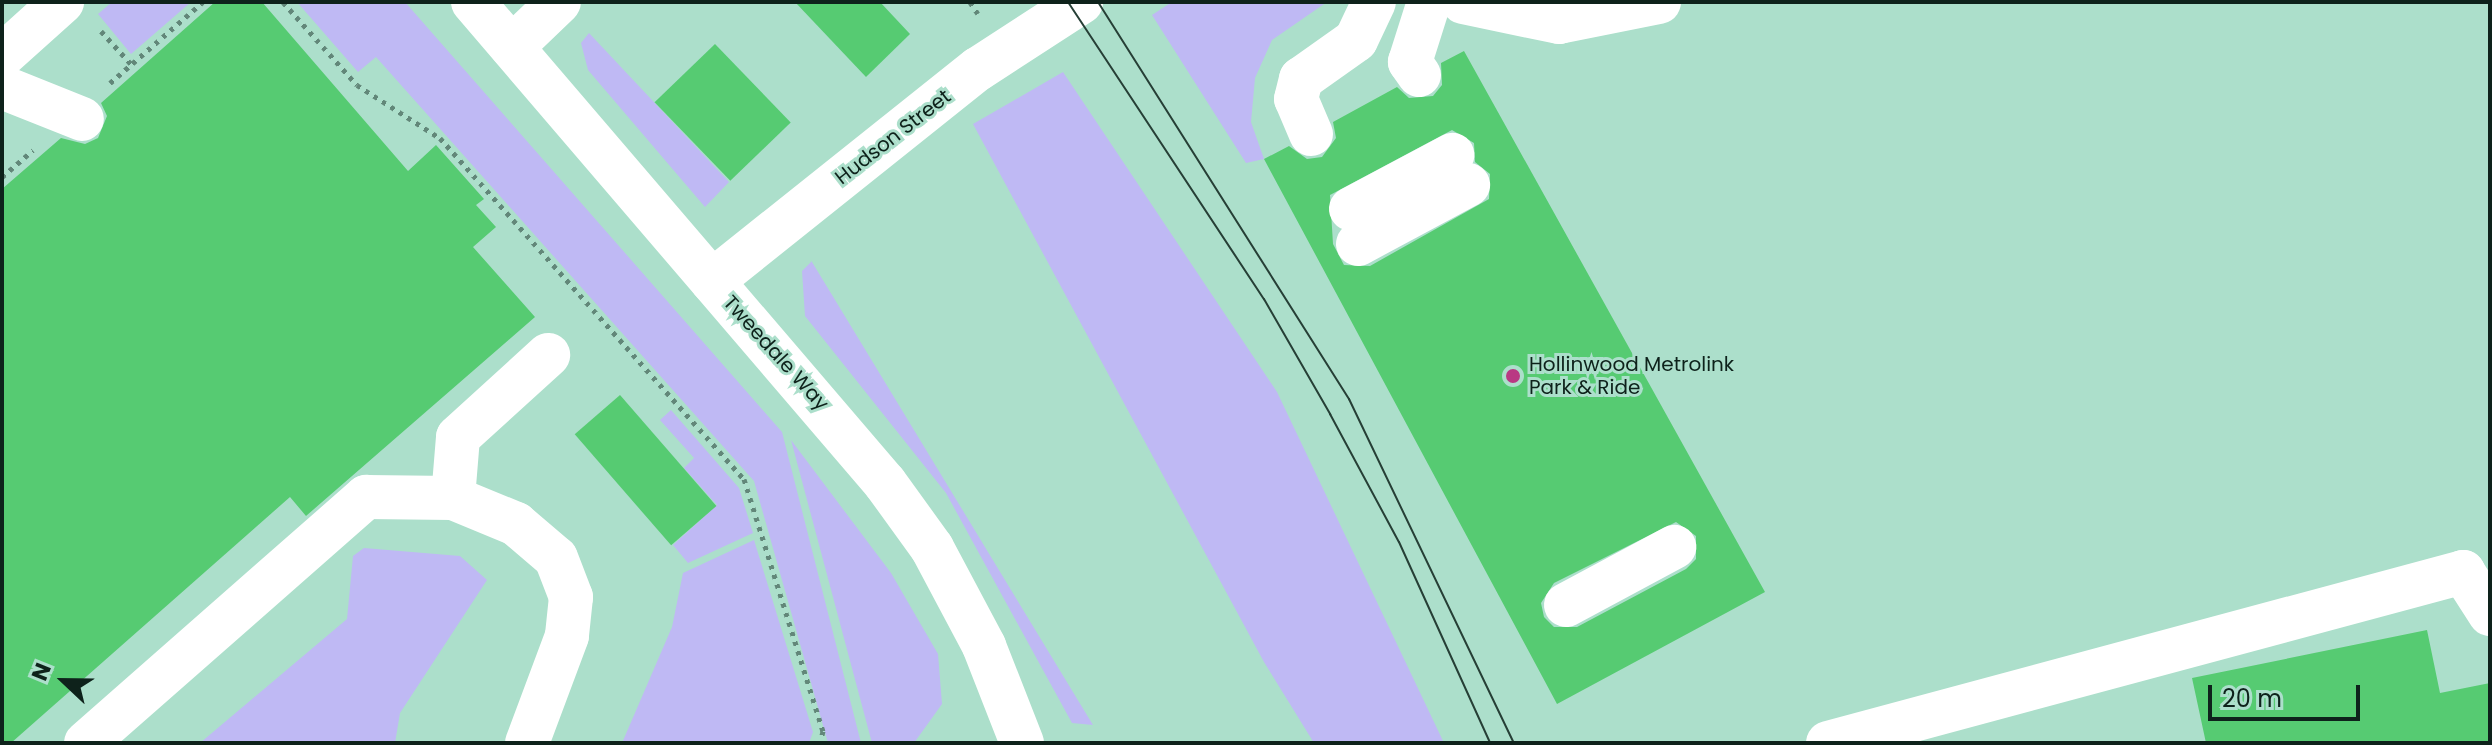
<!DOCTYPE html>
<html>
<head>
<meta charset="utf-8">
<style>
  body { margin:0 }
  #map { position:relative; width:2492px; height:745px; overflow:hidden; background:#acdfcb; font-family:Poppins,sans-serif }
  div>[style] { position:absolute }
  .green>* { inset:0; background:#bfb9f4 }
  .building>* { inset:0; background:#56cb72; transform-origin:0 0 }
  .path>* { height:5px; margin-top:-2.5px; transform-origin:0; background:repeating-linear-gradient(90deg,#628779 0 4px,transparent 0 10px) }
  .minor>* { height:44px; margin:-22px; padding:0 22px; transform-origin:22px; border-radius:22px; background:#fff }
  .tram>* { height:2px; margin:-1px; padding:0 1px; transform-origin:1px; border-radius:1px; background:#263f36 }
  .dots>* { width:22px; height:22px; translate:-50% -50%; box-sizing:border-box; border:4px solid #acdfcb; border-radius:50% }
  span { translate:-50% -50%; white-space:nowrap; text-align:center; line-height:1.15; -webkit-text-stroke:6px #acdfcb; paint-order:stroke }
  .street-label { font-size:20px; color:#0e221b }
  .poi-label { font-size:20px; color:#0e221b }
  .left { translate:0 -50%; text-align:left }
  .frame { position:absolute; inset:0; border:4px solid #0e221b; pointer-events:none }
  .north { position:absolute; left:24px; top:641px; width:80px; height:80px; -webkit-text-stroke:6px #acdfcb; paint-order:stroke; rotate:292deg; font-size:22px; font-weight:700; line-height:32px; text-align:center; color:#0e221b }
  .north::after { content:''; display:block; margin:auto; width:28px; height:36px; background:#0e221b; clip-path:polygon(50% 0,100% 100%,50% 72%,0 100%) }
  .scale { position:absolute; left:2208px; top:685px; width:152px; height:36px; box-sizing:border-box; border:4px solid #0e221b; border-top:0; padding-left:10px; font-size:24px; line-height:28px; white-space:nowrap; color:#0e221b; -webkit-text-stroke:6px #acdfcb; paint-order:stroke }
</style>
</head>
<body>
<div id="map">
  <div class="green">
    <i style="clip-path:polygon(112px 2px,191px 2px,131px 54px,98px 14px)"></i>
    <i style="clip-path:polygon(297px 2px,405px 2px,782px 432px,861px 743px,828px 743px,754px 481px,376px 57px,358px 72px)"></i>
    <i style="clip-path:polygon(1172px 2px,1327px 2px,1272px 40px,1255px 78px,1251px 122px,1264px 159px,1246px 163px,1152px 15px)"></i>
    <i style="clip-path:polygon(589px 33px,729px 182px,705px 207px,588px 70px,581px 43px)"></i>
    <i style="clip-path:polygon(1063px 72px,1277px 392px,1444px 743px,1314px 743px,1264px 662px,973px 124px)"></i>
    <i style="clip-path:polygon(812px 261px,812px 262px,1093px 725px,1072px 723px,946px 493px,805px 316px,802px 271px)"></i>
    <i style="clip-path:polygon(671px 410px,739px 488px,753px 533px,688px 563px,673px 545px,717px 505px,684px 468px,694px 458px,660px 420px)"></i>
    <i style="clip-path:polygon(791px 440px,891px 573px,938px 654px,942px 704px,914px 743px,872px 743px)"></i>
    <i style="clip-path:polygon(754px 540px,813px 732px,809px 743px,622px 743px,672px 627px,683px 573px)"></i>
    <i style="clip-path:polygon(364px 548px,460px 556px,487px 580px,400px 713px,395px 743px,200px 743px,347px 619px,353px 556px)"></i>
  </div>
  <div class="building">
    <i style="clip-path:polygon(215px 2px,262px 2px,408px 171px,436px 145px,484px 199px,476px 205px,496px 227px,473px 247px,535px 317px,306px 516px,290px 497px,11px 743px,2px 743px,2px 189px,61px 138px,85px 144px,98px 138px,107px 116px,101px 103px)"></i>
    <i style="clip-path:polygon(795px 2px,880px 2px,910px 34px,866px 77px)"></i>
    <i style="left:715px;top:44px;width:109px;height:84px;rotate:46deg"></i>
    <i style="clip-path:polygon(evenodd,1464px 51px,1765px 592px,1557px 704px,1264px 159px,1289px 146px,1307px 159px,1322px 157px,1336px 138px,1333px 122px,1397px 87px,1409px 98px,1433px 96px,1442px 85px,1441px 63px,1464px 51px,1452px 130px,1474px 143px,1475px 162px,1490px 174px,1489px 199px,1370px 266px,1344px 265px,1333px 244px,1330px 195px,1452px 130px,1464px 51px,1676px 522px,1696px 536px,1696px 559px,1686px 569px,1577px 627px,1554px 627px,1544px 617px,1541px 603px,1554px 583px,1676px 522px)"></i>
    <i style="left:620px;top:395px;width:147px;height:60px;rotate:49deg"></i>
    <i style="clip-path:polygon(2427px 630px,2440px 693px,2490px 683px,2490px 743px,2206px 743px,2192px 678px)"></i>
  </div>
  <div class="path">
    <i style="left:283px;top:2px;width:111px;rotate:48.3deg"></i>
    <i style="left:357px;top:85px;width:98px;rotate:32.6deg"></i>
    <i style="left:440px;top:138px;width:457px;rotate:48.3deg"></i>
    <i style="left:744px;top:479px;width:264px;rotate:72.6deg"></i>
    <i style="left:823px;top:731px;width:12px;rotate:104deg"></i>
    <i style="left:970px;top:2px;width:14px;rotate:56deg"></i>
    <i style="left:101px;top:31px;width:45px;rotate:47.7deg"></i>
    <i style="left:110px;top:83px;width:123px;rotate:-41.1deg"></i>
    <i style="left:2px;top:177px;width:41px;rotate:-41.1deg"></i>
  </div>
  <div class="minor">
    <i style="left:473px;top:2px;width:633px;rotate:49.42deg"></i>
    <i style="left:885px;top:483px;width:80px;rotate:54.1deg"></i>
    <i style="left:932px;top:548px;width:111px;rotate:62deg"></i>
    <i style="left:984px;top:646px;width:104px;rotate:68.6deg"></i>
    <i style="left:1463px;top:2px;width:98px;rotate:11.8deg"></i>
    <i style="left:1559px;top:22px;width:102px;rotate:-11.3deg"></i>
    <i style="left:512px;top:47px;width:65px;rotate:-43.8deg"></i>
    <i style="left:2px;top:56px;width:81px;rotate:-42deg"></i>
    <i style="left:1419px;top:75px;width:16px;rotate:-125deg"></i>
    <i style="left:1410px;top:62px;width:63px;rotate:-72.4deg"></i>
    <i style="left:2px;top:87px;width:86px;rotate:21.8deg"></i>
    <i style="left:1311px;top:134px;width:38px;rotate:-113deg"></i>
    <i style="left:1296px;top:99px;width:21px;rotate:-76deg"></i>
    <i style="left:1301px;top:79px;width:67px;rotate:-35.3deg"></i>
    <i style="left:1356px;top:40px;width:42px;rotate:-64.7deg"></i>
    <i style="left:1351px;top:209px;width:115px;rotate:-28.1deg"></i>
    <i style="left:1358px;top:244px;width:125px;rotate:-28.2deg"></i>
    <i style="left:712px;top:281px;width:340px;rotate:-38.6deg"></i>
    <i style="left:978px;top:69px;width:123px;rotate:-33deg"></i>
    <i style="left:453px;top:498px;width:61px;rotate:-85.3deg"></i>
    <i style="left:458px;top:437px;width:122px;rotate:-42.3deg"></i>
    <i style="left:1566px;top:605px;width:123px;rotate:-28.2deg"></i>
    <i style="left:86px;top:743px;width:373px;rotate:-41.3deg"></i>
    <i style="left:366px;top:497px;width:87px;rotate:0.7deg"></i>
    <i style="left:453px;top:498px;width:68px;rotate:22.4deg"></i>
    <i style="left:516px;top:524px;width:52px;rotate:40.4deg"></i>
    <i style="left:556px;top:558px;width:42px;rotate:69deg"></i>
    <i style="left:571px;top:597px;width:39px;rotate:96deg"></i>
    <i style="left:567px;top:636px;width:114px;rotate:110.5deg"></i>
    <i style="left:1828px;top:743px;width:658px;rotate:-15.07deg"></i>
    <i style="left:2463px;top:572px;width:50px;rotate:57.3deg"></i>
  </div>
  <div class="tram">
    <i style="left:1068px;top:2px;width:356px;rotate:56.6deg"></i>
    <i style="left:1264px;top:299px;width:133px;rotate:60.1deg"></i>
    <i style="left:1330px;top:414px;width:145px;rotate:61.7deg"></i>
    <i style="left:1399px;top:542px;width:221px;rotate:65.6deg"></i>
    <i style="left:1098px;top:2px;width:470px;rotate:57.7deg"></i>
    <i style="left:1349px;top:399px;width:382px;rotate:64.4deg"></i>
  </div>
  <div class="dots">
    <i style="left:1513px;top:376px;background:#b93983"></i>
  </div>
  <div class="street-label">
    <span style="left:893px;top:137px;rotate:-38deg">Hudson Street</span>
    <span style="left:776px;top:353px;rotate:48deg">Tweedale Way</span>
  </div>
  <div class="poi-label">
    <span class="left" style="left:1529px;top:376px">Hollinwood Metrolink<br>Park &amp; Ride</span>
  </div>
  <div class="frame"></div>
  <div class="north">N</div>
  <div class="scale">20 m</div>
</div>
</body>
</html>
